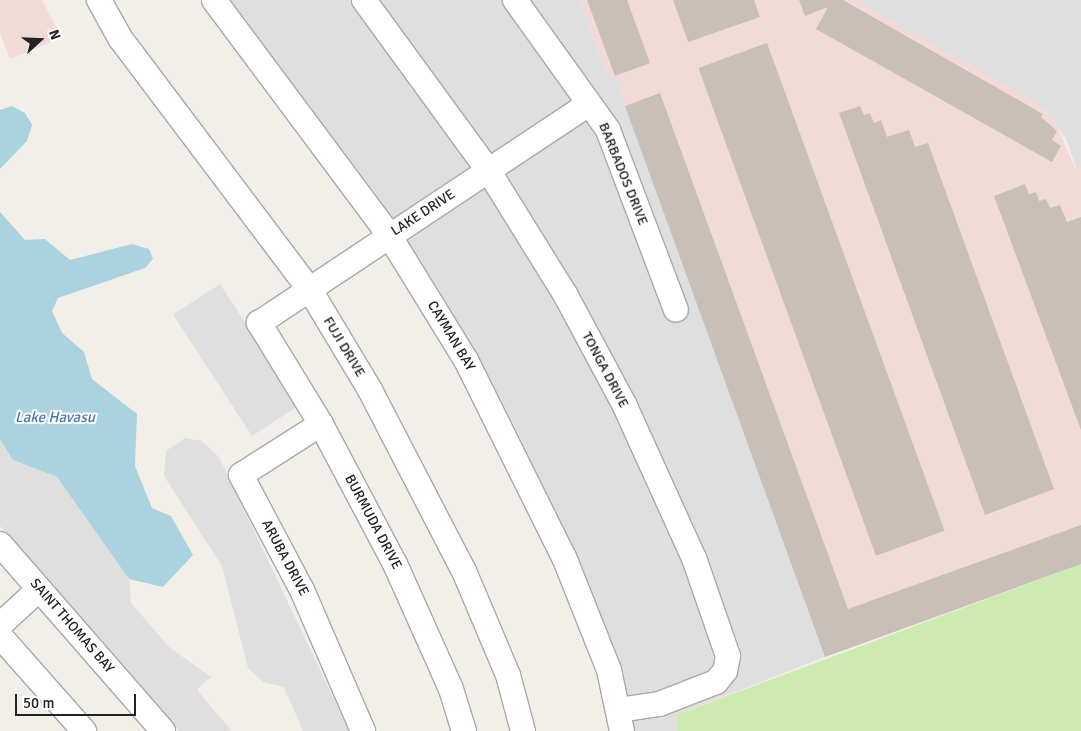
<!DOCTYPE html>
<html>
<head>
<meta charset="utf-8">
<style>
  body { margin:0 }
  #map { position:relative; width:1081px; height:731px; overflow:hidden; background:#f2efe9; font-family:Signika,sans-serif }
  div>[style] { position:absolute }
  .residential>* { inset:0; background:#e0dfdf; transform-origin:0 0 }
  .commercial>* { inset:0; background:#f2dad9 }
  .grass>* { inset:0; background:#cdebb0 }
  .water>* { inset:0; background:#aad3df }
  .building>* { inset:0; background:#c7bfb8; transform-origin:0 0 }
  .roads { filter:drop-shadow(1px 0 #a9a9a9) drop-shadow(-1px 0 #a9a9a9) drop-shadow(0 1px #a9a9a9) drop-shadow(0 -1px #a9a9a9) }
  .minor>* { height:24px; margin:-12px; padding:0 12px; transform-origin:12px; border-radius:12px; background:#fff }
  span { translate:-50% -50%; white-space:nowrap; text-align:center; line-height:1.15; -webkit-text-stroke:4px #fff; paint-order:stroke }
  .street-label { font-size:14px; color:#222 }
  .water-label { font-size:15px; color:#4a7aab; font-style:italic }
  .north { position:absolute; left:15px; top:15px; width:50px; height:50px; -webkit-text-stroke:4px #fff; paint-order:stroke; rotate:70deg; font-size:14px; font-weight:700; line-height:20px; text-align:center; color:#222 }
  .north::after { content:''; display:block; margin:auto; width:18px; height:22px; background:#222; clip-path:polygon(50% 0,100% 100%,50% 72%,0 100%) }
  .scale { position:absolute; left:15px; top:694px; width:121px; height:22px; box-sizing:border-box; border:2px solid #222; border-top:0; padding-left:6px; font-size:15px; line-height:18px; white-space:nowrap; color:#222; -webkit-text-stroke:4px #fff; paint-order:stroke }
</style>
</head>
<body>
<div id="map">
  <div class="residential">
    <i style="clip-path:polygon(228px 0,579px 0,607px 75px,615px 76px,825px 657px,676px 715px,678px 731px,633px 731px,604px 623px,476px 356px,381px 201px)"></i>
    <i style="clip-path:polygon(855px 0,1081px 0,1081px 168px,1077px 170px,1065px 137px,1046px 112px)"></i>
    <i style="left:220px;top:284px;width:145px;height:56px;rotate:57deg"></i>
    <i style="clip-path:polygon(0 438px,13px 460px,57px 477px,129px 579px,131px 603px,169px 647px,211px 677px,197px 690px,232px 731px,179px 731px,0 526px)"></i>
    <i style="clip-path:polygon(185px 438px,202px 441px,219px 457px,349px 731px,303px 731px,284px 687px,263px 682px,248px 668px,222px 566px,164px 476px,166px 451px)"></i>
  </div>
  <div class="commercial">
    <i style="clip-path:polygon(0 0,42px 0,62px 38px,10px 59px,0 33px)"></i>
    <i style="clip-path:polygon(579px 0,855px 0,1031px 100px,1055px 121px,1076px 170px,1081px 168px,1081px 564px,825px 657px,615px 76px,607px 75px)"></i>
  </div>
  <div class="grass">
    <i style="clip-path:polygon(1081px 564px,1081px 731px,678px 731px,676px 715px)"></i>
  </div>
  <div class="water">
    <i style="clip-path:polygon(12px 106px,25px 113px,32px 125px,27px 141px,0 169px,0 110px)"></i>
    <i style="clip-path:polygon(0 212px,25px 240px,45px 239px,70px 260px,132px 244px,149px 249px,153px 259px,145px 268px,58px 298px,52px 311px,62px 333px,84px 352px,92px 379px,137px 414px,135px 466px,152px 508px,171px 516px,193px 555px,163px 587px,129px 579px,57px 477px,13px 460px,0 439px)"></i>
  </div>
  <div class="building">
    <i style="clip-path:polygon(587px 0,627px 0,650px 63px,615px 76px)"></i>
    <i style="clip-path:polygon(673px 0,754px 0,760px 17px,688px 42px)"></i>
    <i style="clip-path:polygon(799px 0,843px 0,1043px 114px,1041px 117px,1057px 131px,1052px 140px,1061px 146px,1052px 162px,816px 29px,828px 7px,805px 16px)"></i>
    <i style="left:767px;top:43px;width:519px;height:73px;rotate:70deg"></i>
    <i style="clip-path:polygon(660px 93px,848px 609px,1081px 525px,1081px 564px,825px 657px,625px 106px)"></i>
    <i style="clip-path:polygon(860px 106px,864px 115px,870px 113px,874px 123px,881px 120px,887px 137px,909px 130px,915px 147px,928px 143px,1054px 489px,985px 515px,839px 113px)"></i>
    <i style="clip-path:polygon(1025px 184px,1029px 194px,1036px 192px,1039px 201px,1046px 199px,1050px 208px,1060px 205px,1067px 222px,1081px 217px,1081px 430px,994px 196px)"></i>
  </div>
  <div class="roads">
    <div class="minor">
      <i style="left:99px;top:0;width:43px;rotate:61.1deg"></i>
      <i style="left:120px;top:38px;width:316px;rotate:53deg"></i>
      <i style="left:310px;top:290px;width:117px;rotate:59deg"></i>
      <i style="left:370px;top:390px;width:204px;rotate:62.6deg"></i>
      <i style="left:464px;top:571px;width:113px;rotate:67.1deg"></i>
      <i style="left:508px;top:675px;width:58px;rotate:75deg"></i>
      <i style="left:214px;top:0;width:293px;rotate:53.3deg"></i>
      <i style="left:389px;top:235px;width:147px;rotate:58.4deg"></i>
      <i style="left:466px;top:360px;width:220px;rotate:63.6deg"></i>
      <i style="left:564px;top:557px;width:122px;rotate:68.3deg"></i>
      <i style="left:609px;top:670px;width:62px;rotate:78deg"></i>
      <i style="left:364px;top:0;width:210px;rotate:53.9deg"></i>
      <i style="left:488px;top:170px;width:146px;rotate:58.2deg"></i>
      <i style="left:565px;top:294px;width:125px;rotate:61.8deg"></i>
      <i style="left:624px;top:404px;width:169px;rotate:65.6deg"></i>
      <i style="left:694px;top:558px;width:104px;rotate:70.9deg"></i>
      <i style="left:728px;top:656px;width:15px;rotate:101deg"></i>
      <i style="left:725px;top:671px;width:14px;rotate:129deg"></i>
      <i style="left:716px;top:682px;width:61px;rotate:158.9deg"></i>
      <i style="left:659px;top:704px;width:40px;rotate:171.5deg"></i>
      <i style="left:515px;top:0;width:160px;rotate:54.4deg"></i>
      <i style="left:608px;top:130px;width:192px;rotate:69.3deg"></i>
      <i style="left:321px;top:424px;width:95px;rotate:147.5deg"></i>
      <i style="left:241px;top:475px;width:130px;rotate:62.1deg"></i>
      <i style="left:302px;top:590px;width:154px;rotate:66.6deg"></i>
      <i style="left:0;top:544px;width:248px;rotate:48.9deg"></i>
      <i style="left:0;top:625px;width:53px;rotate:-42.7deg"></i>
      <i style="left:0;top:636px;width:127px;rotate:48.5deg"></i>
      <i style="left:464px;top:731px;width:44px;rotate:-107.2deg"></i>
      <i style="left:451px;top:689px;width:137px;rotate:-114.1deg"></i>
      <i style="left:395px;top:564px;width:158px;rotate:-117.9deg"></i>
      <i style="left:321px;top:424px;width:119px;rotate:-121.5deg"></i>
      <i style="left:259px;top:323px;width:396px;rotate:-33.6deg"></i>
    </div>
  </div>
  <div class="street-label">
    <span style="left:623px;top:174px;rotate:68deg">BARBADOS DRIVE</span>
    <span style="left:423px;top:213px;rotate:-33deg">LAKE DRIVE</span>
    <span style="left:451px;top:336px;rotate:59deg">CAYMAN BAY</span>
    <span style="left:344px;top:347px;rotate:59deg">FUJI DRIVE</span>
    <span style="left:605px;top:370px;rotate:62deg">TONGA DRIVE</span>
    <span style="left:373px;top:522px;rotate:62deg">BURMUDA DRIVE</span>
    <span style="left:285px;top:558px;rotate:62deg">ARUBA DRIVE</span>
    <span style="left:72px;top:626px;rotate:49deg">SAINT THOMAS BAY</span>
  </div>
  <div class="water-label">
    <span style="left:55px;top:418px">Lake Havasu</span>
  </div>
  <div class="north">N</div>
  <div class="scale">50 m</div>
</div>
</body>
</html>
